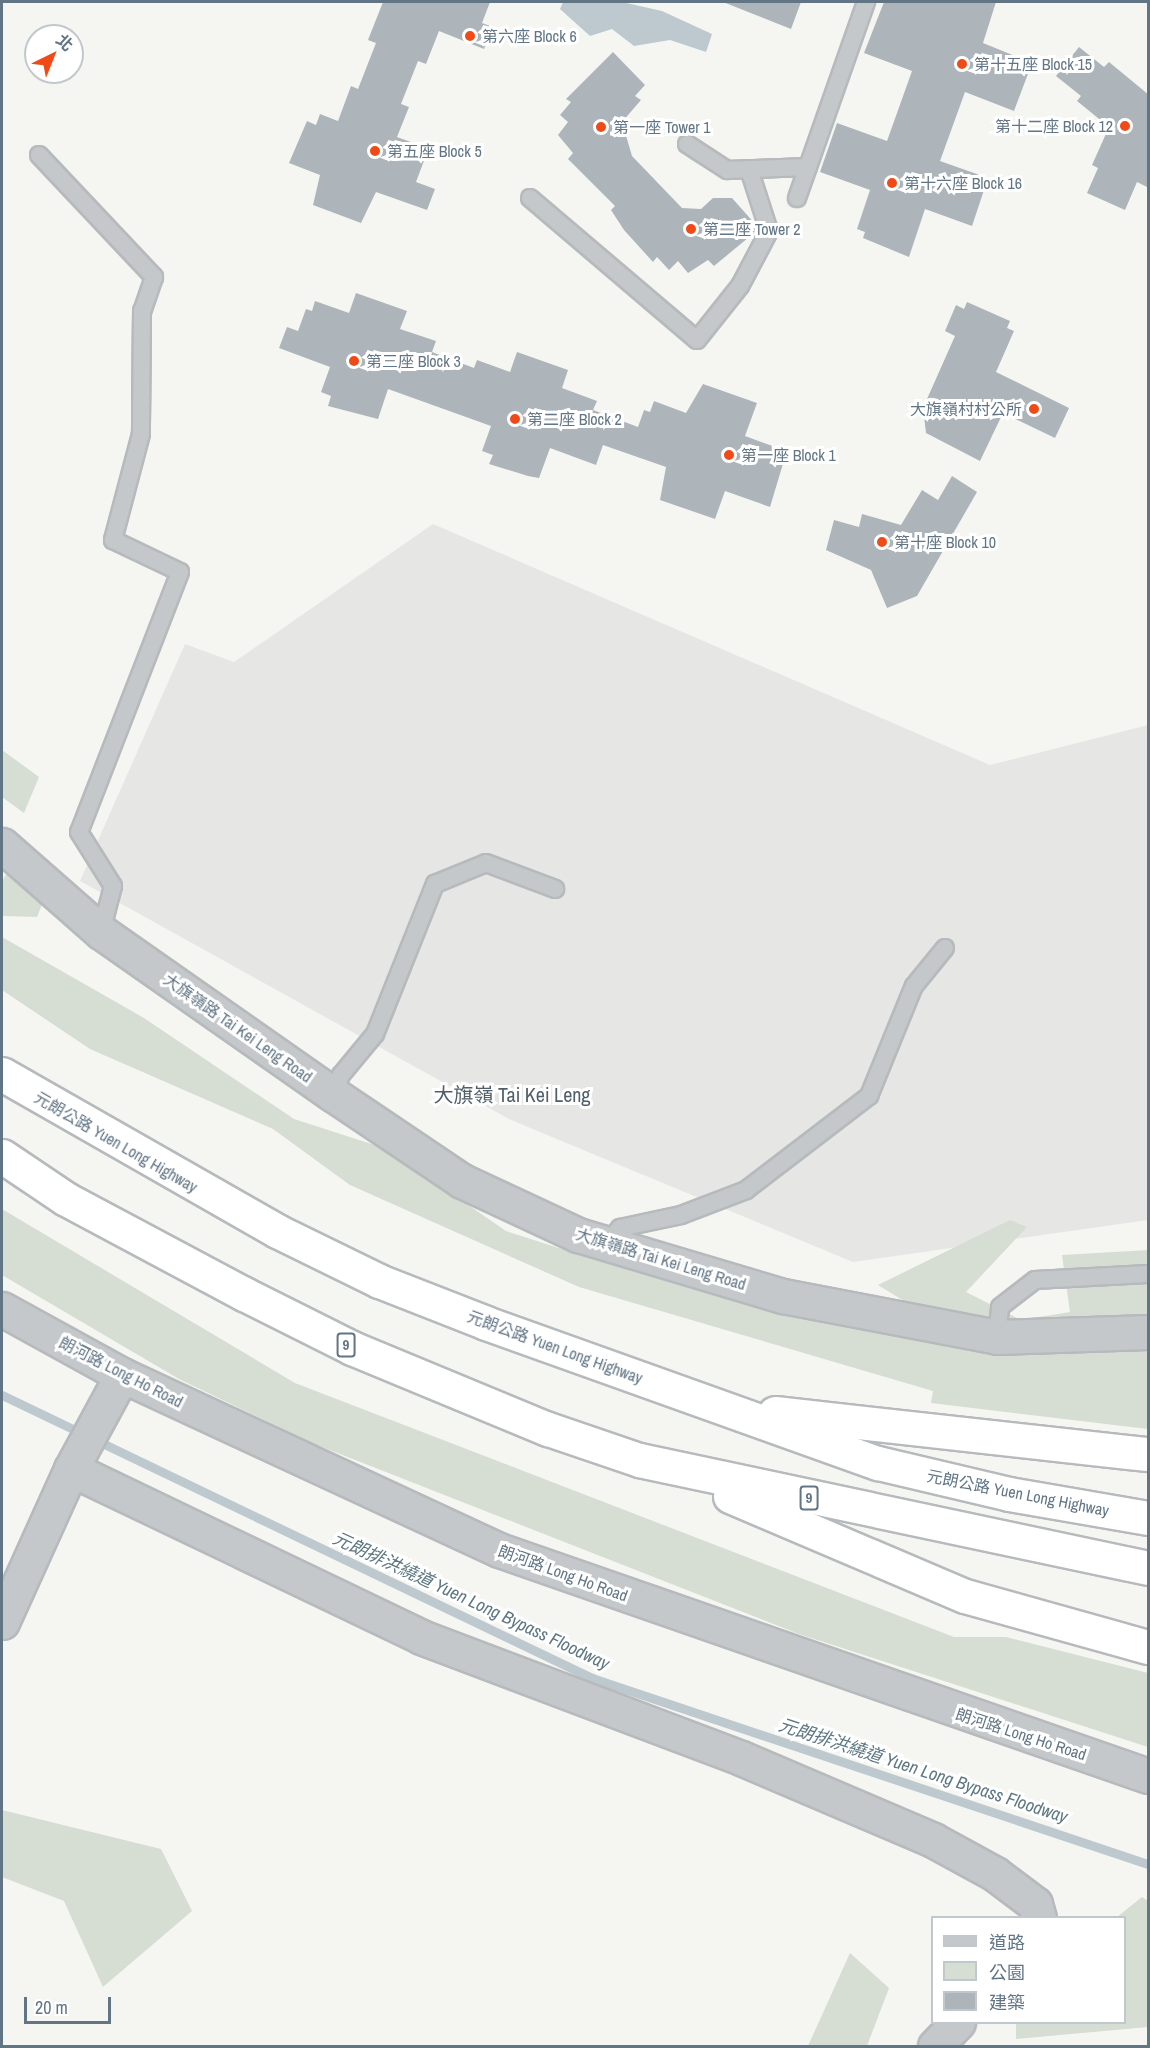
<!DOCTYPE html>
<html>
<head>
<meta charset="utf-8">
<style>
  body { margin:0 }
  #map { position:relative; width:1150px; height:2048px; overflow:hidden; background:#f5f6f1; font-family:"Archivo Narrow","Noto Sans TC",sans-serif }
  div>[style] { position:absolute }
  .built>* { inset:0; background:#e6e7e5 }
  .green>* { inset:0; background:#d6ddd2 }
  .water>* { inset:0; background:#bdc9ce }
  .stream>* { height:9px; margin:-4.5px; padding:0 4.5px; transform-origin:4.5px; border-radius:4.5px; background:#bdc9ce }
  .building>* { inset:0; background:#adb5ba }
  .roads { filter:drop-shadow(2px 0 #b6babd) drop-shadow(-2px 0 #b6babd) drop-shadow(0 2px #b6babd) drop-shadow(0 -2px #b6babd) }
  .service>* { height:16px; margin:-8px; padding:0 8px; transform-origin:8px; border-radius:8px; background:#c4c8cb }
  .minor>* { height:33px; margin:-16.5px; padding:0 16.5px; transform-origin:16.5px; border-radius:16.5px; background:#c4c8cb }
  .tertiary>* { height:33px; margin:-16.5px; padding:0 16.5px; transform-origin:16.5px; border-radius:16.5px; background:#c4c8cb }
  .motorway>* { height:33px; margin:-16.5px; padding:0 16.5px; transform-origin:16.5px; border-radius:16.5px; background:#fff }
  .dots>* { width:16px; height:16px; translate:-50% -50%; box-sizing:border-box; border:3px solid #fff; border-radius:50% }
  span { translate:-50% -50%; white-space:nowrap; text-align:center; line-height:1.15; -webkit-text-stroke:6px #fff; paint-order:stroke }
  .shield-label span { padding:2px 4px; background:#fff; border:2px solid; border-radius:4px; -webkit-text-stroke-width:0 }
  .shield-label { font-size:15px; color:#627585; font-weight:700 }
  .poi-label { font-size:16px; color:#627585 }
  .left { translate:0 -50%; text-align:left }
  .right { translate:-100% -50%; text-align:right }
  .street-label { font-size:16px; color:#627585 }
  .water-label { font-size:18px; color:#5e7782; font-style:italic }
  .quarter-label { font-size:20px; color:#505e69 }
  .frame { position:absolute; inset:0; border:3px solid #627585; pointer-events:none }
  .legend { position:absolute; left:931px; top:1916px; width:195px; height:108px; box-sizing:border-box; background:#fff; border:2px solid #c0c8ce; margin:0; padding:8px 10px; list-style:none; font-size:18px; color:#627585 }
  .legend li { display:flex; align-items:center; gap:12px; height:30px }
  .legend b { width:30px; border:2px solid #c0c8ce }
  .north { position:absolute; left:24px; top:24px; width:60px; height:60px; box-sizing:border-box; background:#fff; border:2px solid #c0c8ce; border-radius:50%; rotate:43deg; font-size:16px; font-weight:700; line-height:24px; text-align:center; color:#627585 }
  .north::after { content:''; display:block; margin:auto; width:21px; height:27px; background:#f04b16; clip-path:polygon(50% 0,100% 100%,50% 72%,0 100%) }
  .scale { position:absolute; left:24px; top:1997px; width:87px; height:27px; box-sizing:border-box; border:3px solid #627585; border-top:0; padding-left:8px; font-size:18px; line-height:21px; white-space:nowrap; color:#627585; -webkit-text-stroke:4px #fff; paint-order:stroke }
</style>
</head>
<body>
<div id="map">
  <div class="built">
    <i style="clip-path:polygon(433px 524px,990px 765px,1148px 725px,1148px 1220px,853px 1262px,511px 1120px,80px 881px,185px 644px,234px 662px)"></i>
  </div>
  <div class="green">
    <i style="clip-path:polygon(2px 750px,39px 777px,24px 813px,2px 797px)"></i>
    <i style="clip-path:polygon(16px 858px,53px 877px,37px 917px,2px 916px,2px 881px)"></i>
    <i style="clip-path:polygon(2px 937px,144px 1018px,294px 1119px,387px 1149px,506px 1231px,593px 1259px,815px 1316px,914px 1307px,878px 1285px,1010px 1220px,1027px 1227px,966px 1292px,1021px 1320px,1070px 1312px,1062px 1255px,1148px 1250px,1148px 1429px,931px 1403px,933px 1391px,579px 1287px,350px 1185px,273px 1129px,90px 1049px,2px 990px)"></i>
    <i style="clip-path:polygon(2px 1209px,295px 1383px,954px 1637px,1006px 1637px,1148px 1673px,1148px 1747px,799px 1634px,312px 1443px,179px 1379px,2px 1275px)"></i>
    <i style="clip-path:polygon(2px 1810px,161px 1849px,192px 1911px,103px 1987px,64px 1901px,2px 1877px)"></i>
    <i style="clip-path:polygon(1142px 1897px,1148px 1901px,1148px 2027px,1016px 2039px,1016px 2023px,1124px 2022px,1124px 1918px,1117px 1917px)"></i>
    <i style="clip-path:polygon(850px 1953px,889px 1988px,867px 2046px,808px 2046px)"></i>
  </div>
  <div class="water">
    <i style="clip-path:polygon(563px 2px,622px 2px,662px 11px,712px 34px,706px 52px,670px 40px,634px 46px,612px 29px,590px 36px,560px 9px)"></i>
  </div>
  <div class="stream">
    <i style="left:2px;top:1395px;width:654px;rotate:25.63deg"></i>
    <i style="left:592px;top:1678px;width:586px;rotate:18.5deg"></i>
  </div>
  <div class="building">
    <i style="clip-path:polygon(383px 2px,490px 2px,482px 23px,493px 27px,484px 49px,439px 31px,426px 64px,418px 61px,401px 104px,409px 107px,397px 137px,419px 145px,416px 154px,425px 158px,416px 182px,435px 189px,427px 210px,376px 192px,361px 223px,313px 205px,320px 175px,289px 163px,307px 121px,316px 125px,320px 114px,338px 121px,351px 86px,358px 89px,376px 43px,368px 40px)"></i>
    <i style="clip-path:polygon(723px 2px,801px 2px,791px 29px)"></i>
    <i style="clip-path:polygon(884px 2px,996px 2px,983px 43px,1032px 63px,1014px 111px,965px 92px,940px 161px,988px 178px,972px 226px,925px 209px,909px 257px,863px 238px,865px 232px,857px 229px,870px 190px,820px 172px,837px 123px,887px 141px,912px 71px,864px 53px)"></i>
    <i style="clip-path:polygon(1079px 47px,1104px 67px,1109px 62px,1149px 95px,1149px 188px,1137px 182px,1125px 210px,1087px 193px,1098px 168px,1092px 165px,1109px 127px,1077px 101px,1081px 96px,1056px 76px)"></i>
    <i style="clip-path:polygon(613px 52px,645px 85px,635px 96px,641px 100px,622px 122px,632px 156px,682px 208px,701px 209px,713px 198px,732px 198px,756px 225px,754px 233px,714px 266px,708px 260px,688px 273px,678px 261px,669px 270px,657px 257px,653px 262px,624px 230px,611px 210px,615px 206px,568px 159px,573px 153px,558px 135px,568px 122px,560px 115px,571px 102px,566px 99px)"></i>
    <i style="clip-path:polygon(356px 293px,407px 311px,400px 329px,436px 341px,432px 352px,474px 368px,477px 360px,510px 372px,517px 352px,568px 370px,562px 388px,597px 401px,593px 410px,638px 427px,644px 410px,650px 412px,654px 401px,686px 413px,703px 384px,757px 403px,745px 436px,778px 448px,775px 453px,785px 457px,770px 507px,725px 491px,715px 519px,660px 500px,666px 467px,603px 445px,596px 465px,550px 448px,539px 478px,528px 476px,489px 464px,493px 455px,482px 451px,491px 426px,388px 389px,378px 419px,328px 406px,331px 396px,321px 392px,330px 367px,279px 348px,287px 327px,298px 331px,306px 309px,312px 311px,315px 301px,349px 313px)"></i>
    <i style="clip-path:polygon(967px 302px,1010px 321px,1007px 328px,1014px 331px,996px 372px,1069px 408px,1055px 438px,1003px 413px,980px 461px,926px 433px,923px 408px,955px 336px,945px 331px,956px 305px,964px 309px)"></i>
    <i style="clip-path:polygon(952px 476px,977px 492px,917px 596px,887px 608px,871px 570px,826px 550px,834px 520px,859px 527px,862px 514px,901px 525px,922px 490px,938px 500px)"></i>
  </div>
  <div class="roads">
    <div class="service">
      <i style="left:687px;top:144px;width:48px;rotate:33deg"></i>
      <i style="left:727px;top:170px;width:81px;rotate:-2.1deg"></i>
      <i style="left:39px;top:155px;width:168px;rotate:46.7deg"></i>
      <i style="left:154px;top:277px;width:36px;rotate:109deg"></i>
      <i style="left:142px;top:311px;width:123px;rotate:90.5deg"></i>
      <i style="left:141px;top:434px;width:110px;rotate:104.8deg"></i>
      <i style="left:113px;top:540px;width:74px;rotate:25.5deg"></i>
      <i style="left:180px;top:572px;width:279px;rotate:111.2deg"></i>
      <i style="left:79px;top:832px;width:64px;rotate:57.8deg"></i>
      <i style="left:113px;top:886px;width:48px;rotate:104.6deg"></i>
      <i style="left:530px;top:198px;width:219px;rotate:40.4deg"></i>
      <i style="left:697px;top:340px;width:69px;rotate:-51.5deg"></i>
      <i style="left:740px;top:286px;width:62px;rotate:-62.2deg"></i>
      <i style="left:769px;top:231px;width:65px;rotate:-107.9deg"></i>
      <i style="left:797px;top:198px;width:208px;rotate:-70.6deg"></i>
      <i style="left:334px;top:1095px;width:21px;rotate:-71deg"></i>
      <i style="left:341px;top:1075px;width:53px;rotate:-50.3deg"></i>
      <i style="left:375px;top:1034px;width:162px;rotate:-68.2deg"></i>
      <i style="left:435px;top:884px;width:55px;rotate:-22.4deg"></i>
      <i style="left:486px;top:863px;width:74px;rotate:20.6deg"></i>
      <i style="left:607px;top:1244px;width:21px;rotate:-51deg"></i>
      <i style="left:620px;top:1228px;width:62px;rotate:-12deg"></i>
      <i style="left:681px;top:1215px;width:70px;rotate:-21deg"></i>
      <i style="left:746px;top:1190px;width:155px;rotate:-37.4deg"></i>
      <i style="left:869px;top:1096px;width:119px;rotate:-67.8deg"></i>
      <i style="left:914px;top:986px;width:49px;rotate:-50.8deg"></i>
      <i style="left:997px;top:1337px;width:30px;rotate:-84deg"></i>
      <i style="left:1000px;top:1307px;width:44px;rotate:-37.6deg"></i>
      <i style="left:1035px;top:1280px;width:113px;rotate:-3deg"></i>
    </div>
    <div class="minor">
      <i style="left:2px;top:1309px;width:137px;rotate:28.8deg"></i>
      <i style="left:122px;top:1375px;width:416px;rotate:24.9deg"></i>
      <i style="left:499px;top:1550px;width:687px;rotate:19.2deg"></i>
      <i style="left:71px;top:1469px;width:388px;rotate:25.6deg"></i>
      <i style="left:421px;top:1637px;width:342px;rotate:20.7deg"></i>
      <i style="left:741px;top:1758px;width:209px;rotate:23.1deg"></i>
      <i style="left:933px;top:1840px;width:71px;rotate:28.7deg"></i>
      <i style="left:995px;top:1874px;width:50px;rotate:36.9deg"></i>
      <i style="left:1035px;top:1904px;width:15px;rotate:74deg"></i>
      <i style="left:2px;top:1622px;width:168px;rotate:-65.7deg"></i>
      <i style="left:71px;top:1469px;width:107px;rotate:-61.5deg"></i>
      <i style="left:935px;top:2046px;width:33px;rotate:-46deg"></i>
    </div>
    <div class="tertiary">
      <i style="left:2px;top:845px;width:132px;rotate:41.3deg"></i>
      <i style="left:101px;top:932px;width:284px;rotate:35deg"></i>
      <i style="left:334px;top:1095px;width:154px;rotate:33.9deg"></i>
      <i style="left:462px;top:1181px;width:128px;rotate:25deg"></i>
      <i style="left:578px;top:1235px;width:214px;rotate:16.6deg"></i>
      <i style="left:783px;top:1296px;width:218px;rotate:10.8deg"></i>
      <i style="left:997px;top:1337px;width:151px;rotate:-1.9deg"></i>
    </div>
    <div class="motorway">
      <i style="left:2px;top:1074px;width:317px;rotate:29.7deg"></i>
      <i style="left:277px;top:1231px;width:114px;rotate:26.1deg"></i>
      <i style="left:379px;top:1281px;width:115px;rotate:21.4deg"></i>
      <i style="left:486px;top:1323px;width:416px;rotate:19.7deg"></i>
      <i style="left:878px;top:1463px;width:135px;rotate:13.3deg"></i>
      <i style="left:1009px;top:1494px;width:141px;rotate:9.8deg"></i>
      <i style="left:2px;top:1156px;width:77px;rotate:33.9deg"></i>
      <i style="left:66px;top:1199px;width:202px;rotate:28.1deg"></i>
      <i style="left:244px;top:1294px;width:121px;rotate:26.6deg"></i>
      <i style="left:352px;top:1348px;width:212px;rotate:22.5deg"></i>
      <i style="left:548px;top:1429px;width:96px;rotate:18.8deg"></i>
      <i style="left:639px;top:1460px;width:520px;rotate:11.98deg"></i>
      <i style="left:775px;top:1413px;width:375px;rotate:6.3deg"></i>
      <i style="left:730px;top:1496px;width:255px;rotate:23.1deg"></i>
      <i style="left:965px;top:1596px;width:190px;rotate:15.6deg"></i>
    </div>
  </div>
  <div class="dots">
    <i style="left:470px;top:36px;background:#f04b16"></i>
    <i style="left:962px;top:64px;background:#f04b16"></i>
    <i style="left:1125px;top:126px;background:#f04b16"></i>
    <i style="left:601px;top:127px;background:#f04b16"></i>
    <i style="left:375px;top:151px;background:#f04b16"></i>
    <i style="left:892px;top:183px;background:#f04b16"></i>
    <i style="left:691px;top:229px;background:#f04b16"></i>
    <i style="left:354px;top:361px;background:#f04b16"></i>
    <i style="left:1034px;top:409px;background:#f04b16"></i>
    <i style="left:515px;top:419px;background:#f04b16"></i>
    <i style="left:729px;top:455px;background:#f04b16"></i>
    <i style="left:882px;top:542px;background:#f04b16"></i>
  </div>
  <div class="shield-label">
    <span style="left:346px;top:1345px">9</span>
    <span style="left:809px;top:1498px">9</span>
  </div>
  <div class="poi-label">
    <span class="left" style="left:482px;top:36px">第六座 Block 6</span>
    <span class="left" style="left:974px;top:64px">第十五座 Block 15</span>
    <span class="right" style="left:1113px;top:126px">第十二座 Block 12</span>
    <span class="left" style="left:613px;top:127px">第一座 Tower 1</span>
    <span class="left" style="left:387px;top:151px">第五座 Block 5</span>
    <span class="left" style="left:904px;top:183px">第十六座 Block 16</span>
    <span class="left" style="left:703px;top:229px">第二座 Tower 2</span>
    <span class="left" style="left:366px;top:361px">第三座 Block 3</span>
    <span class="right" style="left:1022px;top:409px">大旗嶺村村公所</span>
    <span class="left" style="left:527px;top:419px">第二座 Block 2</span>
    <span class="left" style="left:741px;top:455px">第一座 Block 1</span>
    <span class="left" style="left:894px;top:542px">第十座 Block 10</span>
  </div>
  <div class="street-label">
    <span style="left:238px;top:1028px;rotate:35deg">大旗嶺路 Tai Kei Leng Road</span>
    <span style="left:116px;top:1142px;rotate:30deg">元朗公路 Yuen Long Highway</span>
    <span style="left:661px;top:1259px;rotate:17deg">大旗嶺路 Tai Kei Leng Road</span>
    <span style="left:555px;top:1347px;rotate:20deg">元朗公路 Yuen Long Highway</span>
    <span style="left:121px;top:1372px;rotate:27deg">朗河路 Long Ho Road</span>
    <span style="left:1018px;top:1493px;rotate:11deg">元朗公路 Yuen Long Highway</span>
    <span style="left:563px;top:1573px;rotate:20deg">朗河路 Long Ho Road</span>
    <span style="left:1021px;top:1734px;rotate:18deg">朗河路 Long Ho Road</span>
  </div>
  <div class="water-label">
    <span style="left:471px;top:1601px;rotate:25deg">元朗排洪繞道 Yuen Long Bypass Floodway</span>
    <span style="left:923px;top:1771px;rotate:18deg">元朗排洪繞道 Yuen Long Bypass Floodway</span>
  </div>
  <div class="quarter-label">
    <span style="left:512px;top:1094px">大旗嶺 Tai Kei Leng</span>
  </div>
  <div class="frame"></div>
  <ul class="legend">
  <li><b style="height:8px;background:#c4c8cb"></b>道路</li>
  <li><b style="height:16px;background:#d6ddd2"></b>公園</li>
  <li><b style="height:16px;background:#adb5ba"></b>建築</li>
  </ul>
  <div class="north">北</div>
  <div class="scale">20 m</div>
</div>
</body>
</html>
